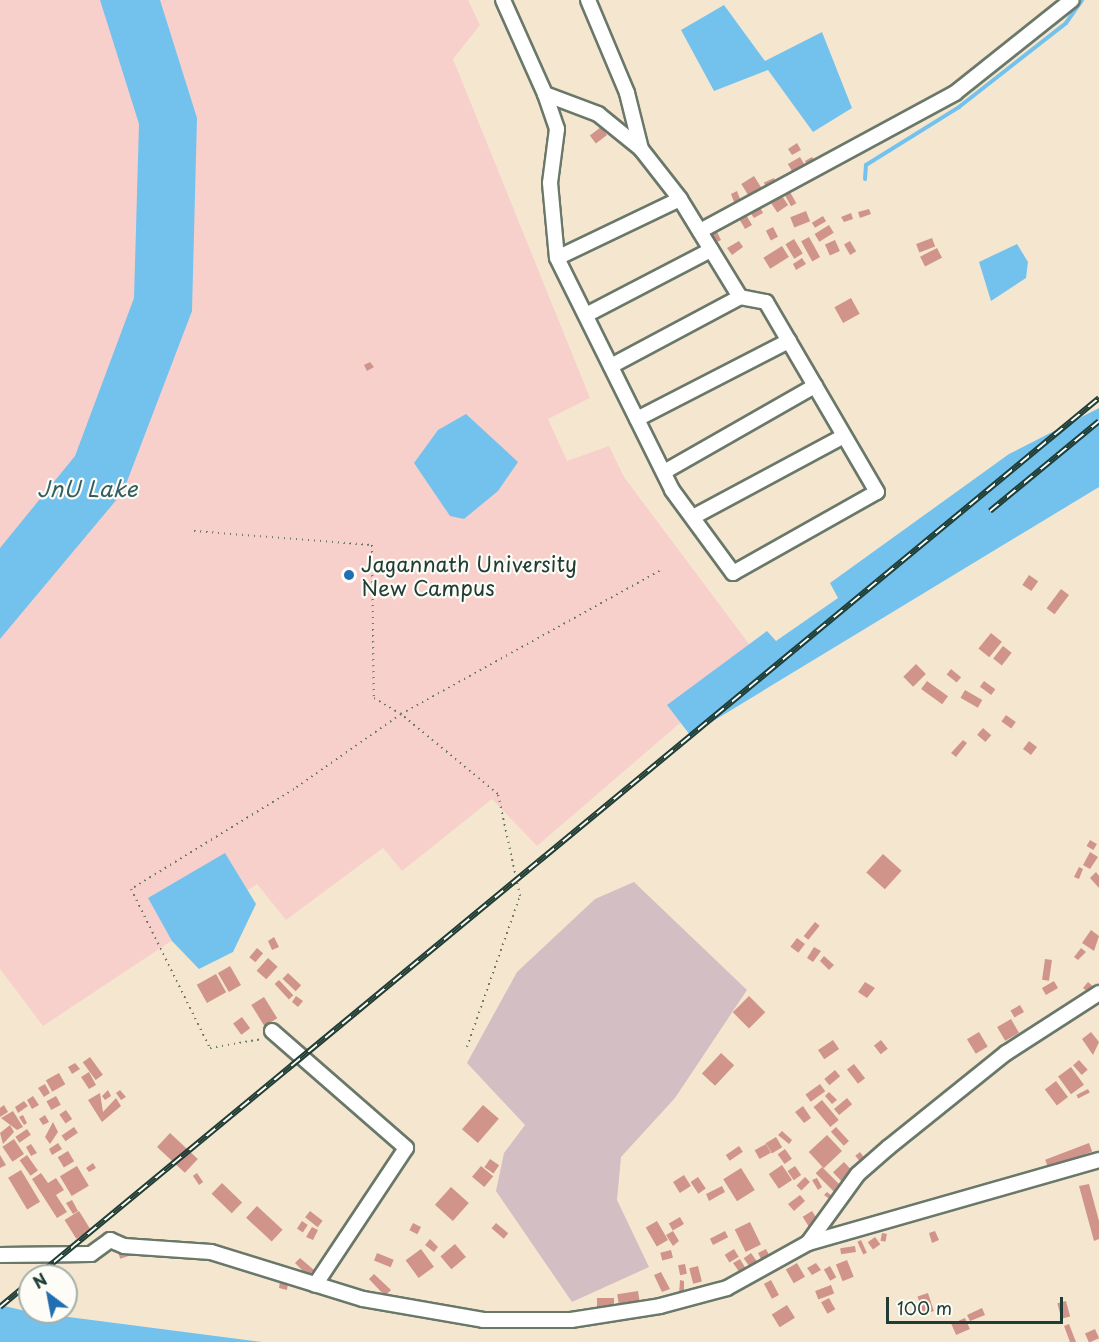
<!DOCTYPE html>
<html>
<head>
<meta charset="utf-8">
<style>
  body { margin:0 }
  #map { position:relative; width:1099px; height:1342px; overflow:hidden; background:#f5e7cf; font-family:"Playpen Sans",sans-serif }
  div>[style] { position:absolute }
  .built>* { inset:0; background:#f7d0cc }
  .industrial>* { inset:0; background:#d2bec3 }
  .water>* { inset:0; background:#73c2ee }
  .stream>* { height:4px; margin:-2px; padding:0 2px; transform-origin:2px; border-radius:2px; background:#73c2ee }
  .building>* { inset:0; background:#d0948b; transform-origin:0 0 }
  .path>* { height:2px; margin-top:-1px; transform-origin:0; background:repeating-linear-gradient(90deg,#6a786a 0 1.5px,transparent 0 6px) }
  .roads { filter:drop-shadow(2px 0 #6a786a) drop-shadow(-2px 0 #6a786a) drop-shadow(0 2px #6a786a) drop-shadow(0 -2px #6a786a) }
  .minor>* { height:14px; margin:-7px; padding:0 7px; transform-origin:7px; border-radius:7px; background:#fff }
  .rail>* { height:6px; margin-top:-3px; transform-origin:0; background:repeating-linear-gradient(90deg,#fdfcf7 0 11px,#1f3d34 0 22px); box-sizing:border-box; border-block:2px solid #1f3d34 }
  .dots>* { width:16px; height:16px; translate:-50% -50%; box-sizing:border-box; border:3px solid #fdfcf7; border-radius:50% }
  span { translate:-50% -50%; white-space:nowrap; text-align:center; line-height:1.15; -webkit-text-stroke:4.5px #fdfcf7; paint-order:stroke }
  .poi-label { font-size:21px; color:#1f3d34 }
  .left { translate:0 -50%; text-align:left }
  .water-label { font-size:22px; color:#345e62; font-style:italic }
  .north { position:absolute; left:18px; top:1264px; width:60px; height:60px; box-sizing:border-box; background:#fdfcf7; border:2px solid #a4b0a9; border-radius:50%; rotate:328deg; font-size:16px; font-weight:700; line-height:24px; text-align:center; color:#1f3d34 }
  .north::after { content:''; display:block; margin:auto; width:21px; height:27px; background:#1f6fb2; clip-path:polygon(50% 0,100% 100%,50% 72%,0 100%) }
  .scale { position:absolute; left:886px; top:1297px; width:177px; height:27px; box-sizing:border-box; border:3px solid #1f3d34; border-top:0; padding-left:8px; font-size:18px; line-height:21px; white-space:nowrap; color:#1f3d34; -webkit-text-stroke:4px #fdfcf7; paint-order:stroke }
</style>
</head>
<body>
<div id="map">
  <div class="built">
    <i style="clip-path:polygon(0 0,468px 0,480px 25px,453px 59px,590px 398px,548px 419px,567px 461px,609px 446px,624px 477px,758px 656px,537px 846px,492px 799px,402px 871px,383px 848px,286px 920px,257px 884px,43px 1026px,0 969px)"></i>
  </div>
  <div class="industrial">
    <i style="clip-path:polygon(634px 882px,747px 990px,675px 1098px,621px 1157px,617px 1200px,649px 1267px,572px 1302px,496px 1191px,504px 1153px,525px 1125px,467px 1063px,517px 972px,595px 899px)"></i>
  </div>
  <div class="water">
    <i style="clip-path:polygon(100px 0,160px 0,197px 118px,192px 311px,123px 492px,0 639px,0 548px,75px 456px,134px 298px,139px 124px)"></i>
    <i style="clip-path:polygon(724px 5px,765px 61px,822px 32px,852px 108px,813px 132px,768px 70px,714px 91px,681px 30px)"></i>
    <i style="clip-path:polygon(1017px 244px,1028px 262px,1026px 278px,991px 301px,979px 262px)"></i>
    <i style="clip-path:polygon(1099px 408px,1099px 487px,690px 735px,667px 705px,767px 631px,776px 641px,838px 598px,830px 583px,1009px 454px)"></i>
    <i style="clip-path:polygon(466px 414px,518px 462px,498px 491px,464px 519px,450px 516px,414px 463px,438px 430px)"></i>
    <i style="clip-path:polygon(225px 853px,256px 904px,233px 952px,199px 969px,172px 941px,148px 898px)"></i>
    <i style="clip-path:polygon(0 1305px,30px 1312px,262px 1342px,0 1342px)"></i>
  </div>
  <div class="stream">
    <i style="left:865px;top:179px;width:14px;rotate:-86deg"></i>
    <i style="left:866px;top:165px;width:110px;rotate:-31.9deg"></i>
    <i style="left:959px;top:107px;width:136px;rotate:-38.1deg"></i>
    <i style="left:1066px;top:23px;width:28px;rotate:-55deg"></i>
  </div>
  <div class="building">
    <i style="left:601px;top:127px;width:10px;height:14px;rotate:53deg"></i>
    <i style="clip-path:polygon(797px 143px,801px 150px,792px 155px,788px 149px)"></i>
    <i style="left:800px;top:157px;width:14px;height:14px;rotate:60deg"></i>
    <i style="clip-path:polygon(812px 157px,816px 162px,808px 167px,805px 161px)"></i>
    <i style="left:754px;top:176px;width:15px;height:15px;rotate:58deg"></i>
    <i style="left:774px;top:178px;width:10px;height:11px;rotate:66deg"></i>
    <i style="clip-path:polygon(737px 191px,740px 199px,734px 202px,731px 194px)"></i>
    <i style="left:790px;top:192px;width:13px;height:6px;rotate:61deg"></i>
    <i style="left:782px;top:196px;width:11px;height:13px;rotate:56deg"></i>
    <i style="clip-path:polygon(759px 205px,763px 213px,754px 218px,749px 211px)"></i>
    <i style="clip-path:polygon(869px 209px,871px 214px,860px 218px,858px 212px)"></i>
    <i style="left:806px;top:211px;width:11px;height:17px;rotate:68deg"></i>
    <i style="left:745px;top:213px;width:14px;height:8px;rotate:60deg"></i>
    <i style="clip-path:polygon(851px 213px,853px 219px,844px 222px,841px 217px)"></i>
    <i style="left:823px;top:216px;width:6px;height:13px;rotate:59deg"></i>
    <i style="left:829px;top:225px;width:9px;height:17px;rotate:58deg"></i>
    <i style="left:773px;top:227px;width:11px;height:8px;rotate:63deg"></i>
    <i style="clip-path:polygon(715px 228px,721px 240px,713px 244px,706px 233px)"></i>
    <i style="left:809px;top:237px;width:23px;height:9px;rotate:61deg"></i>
    <i style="left:932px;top:238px;width:9px;height:17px;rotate:69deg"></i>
    <i style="left:794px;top:239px;width:17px;height:10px;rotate:59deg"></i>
    <i style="left:835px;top:240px;width:12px;height:11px;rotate:66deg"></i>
    <i style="clip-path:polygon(739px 241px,743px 247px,732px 255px,727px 248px)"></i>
    <i style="left:850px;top:241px;width:12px;height:7px;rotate:59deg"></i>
    <i style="left:782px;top:246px;width:13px;height:22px;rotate:58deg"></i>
    <i style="left:937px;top:248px;width:11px;height:19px;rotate:63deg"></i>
    <i style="clip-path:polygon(802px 258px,806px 264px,796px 270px,793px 264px)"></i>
    <i style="left:851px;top:298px;width:18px;height:19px;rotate:61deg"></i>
    <i style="clip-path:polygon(370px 362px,374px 367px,367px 371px,364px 365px)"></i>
    <i style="left:1029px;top:575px;width:11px;height:12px;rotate:34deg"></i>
    <i style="left:1061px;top:589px;width:10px;height:24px;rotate:37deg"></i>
    <i style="left:991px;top:633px;width:14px;height:20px;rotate:39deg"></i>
    <i style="left:1003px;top:646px;width:11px;height:16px;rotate:38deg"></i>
    <i style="left:916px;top:664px;width:14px;height:18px;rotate:45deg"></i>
    <i style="left:951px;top:669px;width:13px;height:7px;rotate:39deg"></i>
    <i style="left:927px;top:681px;width:26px;height:10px;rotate:36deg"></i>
    <i style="left:984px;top:681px;width:14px;height:7px;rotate:36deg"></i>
    <i style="left:965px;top:690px;width:20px;height:9px;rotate:30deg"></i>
    <i style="left:1006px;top:715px;width:12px;height:8px;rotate:35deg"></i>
    <i style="left:983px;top:728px;width:11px;height:9px;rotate:41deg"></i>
    <i style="clip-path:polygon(963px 740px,967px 743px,956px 757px,951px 753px)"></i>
    <i style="left:1029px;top:741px;width:10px;height:10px;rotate:37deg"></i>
    <i style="left:1090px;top:840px;width:8px;height:7px;rotate:30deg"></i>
    <i style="clip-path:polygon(1090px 852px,1098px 857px,1090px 869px,1083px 865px)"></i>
    <i style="left:883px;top:854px;width:25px;height:25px;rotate:42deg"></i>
    <i style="clip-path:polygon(1079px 867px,1083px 869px,1079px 879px,1074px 877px)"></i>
    <i style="clip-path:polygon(1096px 872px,1099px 876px,1099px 888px,1090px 878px)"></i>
    <i style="left:815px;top:922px;width:6px;height:18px;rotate:39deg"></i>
    <i style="clip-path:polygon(1091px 930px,1099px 936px,1094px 951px,1082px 943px)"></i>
    <i style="clip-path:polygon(274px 937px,279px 947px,272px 950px,268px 941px)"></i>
    <i style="left:797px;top:938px;width:10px;height:11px;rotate:37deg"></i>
    <i style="clip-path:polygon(814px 947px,821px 951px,813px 962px,807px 958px)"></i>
    <i style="left:257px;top:948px;width:8px;height:12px;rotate:40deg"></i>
    <i style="clip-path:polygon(1081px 948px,1086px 952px,1078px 960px,1074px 957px)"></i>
    <i style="clip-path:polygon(824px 956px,834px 965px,829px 970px,820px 961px)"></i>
    <i style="left:268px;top:958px;width:13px;height:17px;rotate:42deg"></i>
    <i style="left:1045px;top:959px;width:7px;height:21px;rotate:8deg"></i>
    <i style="left:230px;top:966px;width:22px;height:14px;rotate:60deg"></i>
    <i style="left:288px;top:973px;width:18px;height:8px;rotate:43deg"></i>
    <i style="left:216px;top:974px;width:21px;height:22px;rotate:61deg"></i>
    <i style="left:279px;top:980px;width:21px;height:6px;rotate:47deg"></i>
    <i style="left:1054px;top:981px;width:8px;height:14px;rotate:60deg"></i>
    <i style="clip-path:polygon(865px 982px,875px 988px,867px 998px,858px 992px)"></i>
    <i style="clip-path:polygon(1088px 982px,1096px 989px,1091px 994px,1083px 988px)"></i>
    <i style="clip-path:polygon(296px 996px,303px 1001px,298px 1007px,292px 1002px)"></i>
    <i style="left:749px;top:996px;width:23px;height:23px;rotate:45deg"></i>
    <i style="left:264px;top:997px;width:25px;height:15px;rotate:58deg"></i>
    <i style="left:1020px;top:1005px;width:8px;height:11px;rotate:60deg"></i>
    <i style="left:242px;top:1017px;width:14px;height:11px;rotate:54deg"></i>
    <i style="left:1011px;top:1019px;width:16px;height:16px;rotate:60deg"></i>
    <i style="left:979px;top:1032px;width:17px;height:14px;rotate:59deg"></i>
    <i style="clip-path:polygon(1091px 1032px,1099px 1042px,1093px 1055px,1082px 1039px)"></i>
    <i style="left:833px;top:1040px;width:11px;height:18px;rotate:56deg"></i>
    <i style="left:881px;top:1040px;width:11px;height:9px;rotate:52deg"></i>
    <i style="left:721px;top:1053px;width:18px;height:28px;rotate:43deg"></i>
    <i style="left:90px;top:1057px;width:22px;height:9px;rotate:54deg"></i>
    <i style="left:1079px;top:1060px;width:13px;height:8px;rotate:48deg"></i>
    <i style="clip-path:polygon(75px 1063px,80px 1069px,72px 1074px,68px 1067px)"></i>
    <i style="left:854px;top:1064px;width:18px;height:9px;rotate:52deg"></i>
    <i style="left:1071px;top:1067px;width:22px;height:16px;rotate:54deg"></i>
    <i style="left:835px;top:1070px;width:8px;height:14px;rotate:50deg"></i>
    <i style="clip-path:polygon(89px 1072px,96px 1085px,89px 1089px,81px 1077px)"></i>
    <i style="left:59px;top:1073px;width:13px;height:15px;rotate:61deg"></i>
    <i style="left:1056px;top:1081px;width:20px;height:14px;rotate:53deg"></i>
    <i style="clip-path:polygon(45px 1084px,50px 1093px,44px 1097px,38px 1088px)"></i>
    <i style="left:820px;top:1084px;width:9px;height:18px;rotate:54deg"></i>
    <i style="left:1088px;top:1089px;width:4px;height:13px;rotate:63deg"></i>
    <i style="clip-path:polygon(108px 1090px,111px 1096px,105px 1100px,102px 1096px)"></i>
    <i style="clip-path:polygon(120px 1090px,126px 1097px,121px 1100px,116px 1093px)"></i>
    <i style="clip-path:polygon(829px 1092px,837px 1100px,832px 1104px,825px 1096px)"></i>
    <i style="clip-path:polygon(100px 1093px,103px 1112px,116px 1098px,121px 1106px,102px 1122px,88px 1100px)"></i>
    <i style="clip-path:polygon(33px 1096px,39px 1105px,32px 1109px,27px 1100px)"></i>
    <i style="left:56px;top:1096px;width:10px;height:11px;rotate:61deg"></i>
    <i style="left:847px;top:1098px;width:8px;height:17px;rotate:50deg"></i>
    <i style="left:822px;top:1100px;width:26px;height:11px;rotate:50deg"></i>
    <i style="clip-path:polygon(24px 1101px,28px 1106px,18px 1113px,15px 1107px)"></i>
    <i style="clip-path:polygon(4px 1105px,8px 1112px,0 1117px,0 1108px)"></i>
    <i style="left:483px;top:1105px;width:21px;height:32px;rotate:41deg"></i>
    <i style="clip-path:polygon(803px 1106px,811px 1118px,804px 1123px,795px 1112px)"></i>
    <i style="left:66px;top:1110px;width:11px;height:8px;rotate:56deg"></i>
    <i style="clip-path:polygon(13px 1111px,23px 1127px,17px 1130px,1px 1118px)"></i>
    <i style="clip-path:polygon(23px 1115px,27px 1123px,24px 1125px,19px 1117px)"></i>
    <i style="clip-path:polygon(45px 1115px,49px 1122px,43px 1125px,39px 1119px)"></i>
    <i style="clip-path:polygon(53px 1122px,58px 1132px,50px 1144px,45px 1137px)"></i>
    <i style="clip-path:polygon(10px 1125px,14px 1132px,3px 1144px,0 1133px)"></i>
    <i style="left:74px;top:1127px;width:7px;height:15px;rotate:56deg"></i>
    <i style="left:836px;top:1127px;width:19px;height:7px;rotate:47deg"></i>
    <i style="left:27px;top:1129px;width:7px;height:14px;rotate:56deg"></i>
    <i style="clip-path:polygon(782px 1131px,792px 1140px,789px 1144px,778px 1135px)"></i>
    <i style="left:170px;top:1133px;width:38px;height:19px;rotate:43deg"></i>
    <i style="left:827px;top:1135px;width:22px;height:25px;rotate:47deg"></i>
    <i style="left:776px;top:1137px;width:12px;height:12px;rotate:59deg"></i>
    <i style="left:14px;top:1139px;width:18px;height:14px;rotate:56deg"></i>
    <i style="clip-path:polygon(58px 1143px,62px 1149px,52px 1155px,49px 1149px)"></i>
    <i style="left:1089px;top:1143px;width:9px;height:47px;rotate:69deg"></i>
    <i style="clip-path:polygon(31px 1144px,37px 1153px,31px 1156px,26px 1147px)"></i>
    <i style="left:766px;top:1144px;width:10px;height:13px;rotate:61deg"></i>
    <i style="left:739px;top:1146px;width:7px;height:16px;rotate:56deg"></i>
    <i style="left:785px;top:1149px;width:12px;height:9px;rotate:55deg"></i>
    <i style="left:68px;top:1151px;width:12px;height:12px;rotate:59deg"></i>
    <i style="left:860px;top:1152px;width:11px;height:6px;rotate:52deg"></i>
    <i style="clip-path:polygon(0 1155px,6px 1165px,0 1168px)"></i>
    <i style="left:27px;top:1155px;width:19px;height:9px;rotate:55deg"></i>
    <i style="left:490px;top:1159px;width:11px;height:10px;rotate:34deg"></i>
    <i style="left:844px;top:1162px;width:16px;height:15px;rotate:47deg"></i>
    <i style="clip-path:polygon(93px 1163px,96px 1168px,89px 1172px,86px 1168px)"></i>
    <i style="left:782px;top:1165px;width:18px;height:16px;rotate:56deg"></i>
    <i style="left:77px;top:1166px;width:23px;height:20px;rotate:59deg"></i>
    <i style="left:481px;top:1166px;width:16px;height:14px;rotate:40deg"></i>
    <i style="left:795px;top:1166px;width:11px;height:9px;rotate:56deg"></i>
    <i style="left:822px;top:1167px;width:28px;height:9px;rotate:45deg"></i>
    <i style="left:741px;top:1168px;width:26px;height:21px;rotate:58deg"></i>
    <i style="left:21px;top:1170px;width:37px;height:15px;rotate:59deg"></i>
    <i style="clip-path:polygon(41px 1173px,48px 1183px,56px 1178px,64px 1190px,56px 1195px,67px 1212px,57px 1218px,32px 1179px)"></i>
    <i style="left:197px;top:1173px;width:11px;height:5px;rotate:56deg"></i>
    <i style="left:684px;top:1175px;width:13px;height:13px;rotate:58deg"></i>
    <i style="left:698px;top:1177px;width:14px;height:9px;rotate:56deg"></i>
    <i style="left:805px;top:1177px;width:7px;height:12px;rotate:45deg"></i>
    <i style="clip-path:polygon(817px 1178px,822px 1187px,818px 1190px,812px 1180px)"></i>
    <i style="left:222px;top:1183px;width:28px;height:15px;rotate:44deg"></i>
    <i style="clip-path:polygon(1089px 1184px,1099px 1221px,1099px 1239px,1094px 1241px,1079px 1186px)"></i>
    <i style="clip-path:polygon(722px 1186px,725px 1192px,709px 1201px,706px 1194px)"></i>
    <i style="left:451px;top:1187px;width:24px;height:24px;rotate:42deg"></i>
    <i style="clip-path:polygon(827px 1192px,833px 1197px,831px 1200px,824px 1195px)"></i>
    <i style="clip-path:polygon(800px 1195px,805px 1201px,794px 1211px,788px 1204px)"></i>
    <i style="clip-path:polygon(72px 1200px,78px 1211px,73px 1214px,66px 1203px)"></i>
    <i style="left:257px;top:1206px;width:35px;height:16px;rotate:43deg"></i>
    <i style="left:79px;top:1211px;width:22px;height:17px;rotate:58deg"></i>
    <i style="left:310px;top:1211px;width:16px;height:8px;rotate:38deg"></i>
    <i style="left:812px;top:1211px;width:13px;height:11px;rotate:58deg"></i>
    <i style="left:680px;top:1217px;width:8px;height:13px;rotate:60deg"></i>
    <i style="left:302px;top:1221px;width:7px;height:9px;rotate:34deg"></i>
    <i style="left:657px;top:1221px;width:22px;height:13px;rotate:60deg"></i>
    <i style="left:750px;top:1222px;width:25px;height:17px;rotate:64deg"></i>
    <i style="left:413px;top:1223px;width:9px;height:8px;rotate:27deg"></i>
    <i style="left:496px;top:1223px;width:16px;height:7px;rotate:40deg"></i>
    <i style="clip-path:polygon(312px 1227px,318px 1230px,313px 1240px,306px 1237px)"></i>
    <i style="clip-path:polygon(673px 1231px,679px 1241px,673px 1246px,666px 1235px)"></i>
    <i style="left:725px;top:1231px;width:7px;height:17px;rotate:63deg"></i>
    <i style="clip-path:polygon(935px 1231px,939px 1240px,932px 1243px,929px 1233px)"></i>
    <i style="left:882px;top:1233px;width:5px;height:8px;rotate:11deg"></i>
    <i style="left:875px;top:1237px;width:9px;height:9px;rotate:54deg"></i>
    <i style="clip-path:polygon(430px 1239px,438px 1247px,434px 1252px,425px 1245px)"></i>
    <i style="left:861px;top:1240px;width:14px;height:4px;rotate:65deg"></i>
    <i style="left:455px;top:1244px;width:17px;height:19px;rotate:50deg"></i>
    <i style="left:855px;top:1246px;width:6px;height:15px;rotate:81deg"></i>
    <i style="left:127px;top:1247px;width:9px;height:10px;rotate:72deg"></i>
    <i style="left:421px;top:1249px;width:22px;height:19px;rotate:54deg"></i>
    <i style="left:734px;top:1249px;width:9px;height:11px;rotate:58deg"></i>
    <i style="left:766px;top:1249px;width:11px;height:9px;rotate:63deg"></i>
    <i style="left:671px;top:1250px;width:8px;height:11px;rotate:76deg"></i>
    <i style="left:377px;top:1253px;width:18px;height:8px;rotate:22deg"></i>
    <i style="left:751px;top:1253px;width:12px;height:9px;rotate:55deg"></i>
    <i style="clip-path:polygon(300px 1258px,314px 1270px,308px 1276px,295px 1263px)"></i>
    <i style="clip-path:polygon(740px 1259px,746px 1269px,740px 1273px,733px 1263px)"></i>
    <i style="left:847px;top:1260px;width:18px;height:12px;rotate:68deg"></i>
    <i style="left:797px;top:1263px;width:16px;height:13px;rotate:60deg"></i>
    <i style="clip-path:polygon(816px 1263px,821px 1270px,812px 1275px,807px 1268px)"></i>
    <i style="left:685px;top:1264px;width:10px;height:7px;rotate:79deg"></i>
    <i style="left:698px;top:1266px;width:16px;height:9px;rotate:76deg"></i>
    <i style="left:830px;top:1266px;width:13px;height:7px;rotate:61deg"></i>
    <i style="clip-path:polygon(661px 1272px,670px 1289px,662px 1292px,654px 1275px)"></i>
    <i style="clip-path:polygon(374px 1274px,391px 1290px,385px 1296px,369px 1279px)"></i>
    <i style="clip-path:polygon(680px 1280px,684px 1281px,684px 1295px,679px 1295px)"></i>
    <i style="left:771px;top:1280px;width:17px;height:8px;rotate:62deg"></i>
    <i style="clip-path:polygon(280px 1281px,288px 1283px,287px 1290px,279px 1288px)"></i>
    <i style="left:831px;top:1285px;width:9px;height:17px;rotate:69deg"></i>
    <i style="left:638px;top:1291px;width:13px;height:21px;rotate:81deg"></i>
    <i style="left:928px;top:1293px;width:19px;height:11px;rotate:72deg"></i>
    <i style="left:614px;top:1298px;width:10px;height:17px;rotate:90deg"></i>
    <i style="left:829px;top:1298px;width:13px;height:9px;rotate:61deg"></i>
    <i style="left:1066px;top:1301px;width:16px;height:9px;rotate:75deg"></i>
    <i style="left:787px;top:1305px;width:15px;height:18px;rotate:58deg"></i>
    <i style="left:941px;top:1306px;width:6px;height:6px;rotate:72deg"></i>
    <i style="clip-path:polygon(982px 1308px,985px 1315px,970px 1321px,967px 1315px)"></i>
    <i style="left:965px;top:1318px;width:12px;height:15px;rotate:66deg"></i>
    <i style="clip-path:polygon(1069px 1324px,1076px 1342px,1070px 1342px,1064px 1326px)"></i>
    <i style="left:1095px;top:1329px;width:10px;height:11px;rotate:66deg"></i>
  </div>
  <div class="path">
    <i style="left:194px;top:531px;width:179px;rotate:4.5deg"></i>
    <i style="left:372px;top:545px;width:153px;rotate:89.3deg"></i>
    <i style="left:374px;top:698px;width:31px;rotate:31deg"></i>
    <i style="left:401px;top:714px;width:131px;rotate:145deg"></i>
    <i style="left:294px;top:789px;width:191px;rotate:148.5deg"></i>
    <i style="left:131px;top:889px;width:178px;rotate:63.6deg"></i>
    <i style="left:210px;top:1048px;width:53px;rotate:-9.8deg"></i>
    <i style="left:467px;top:1047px;width:160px;rotate:-70.7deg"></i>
    <i style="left:520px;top:896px;width:104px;rotate:-102.2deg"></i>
    <i style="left:498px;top:794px;width:126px;rotate:-140.5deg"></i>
    <i style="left:401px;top:714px;width:297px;rotate:-29deg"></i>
  </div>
  <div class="roads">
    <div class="minor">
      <i style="left:503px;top:0;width:103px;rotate:65.9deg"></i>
      <i style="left:545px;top:94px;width:57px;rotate:20.7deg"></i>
      <i style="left:598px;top:114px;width:55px;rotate:39.1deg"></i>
      <i style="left:641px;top:149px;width:63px;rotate:52deg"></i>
      <i style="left:588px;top:0;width:101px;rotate:67.2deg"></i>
      <i style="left:627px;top:93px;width:58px;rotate:76deg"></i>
      <i style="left:545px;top:94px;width:37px;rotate:71deg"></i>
      <i style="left:557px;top:129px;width:54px;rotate:97.4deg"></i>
      <i style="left:550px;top:183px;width:75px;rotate:84.7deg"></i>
      <i style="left:557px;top:258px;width:259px;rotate:63.6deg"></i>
      <i style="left:672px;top:490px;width:103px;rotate:53.7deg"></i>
      <i style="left:733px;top:573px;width:165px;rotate:-29.4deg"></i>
      <i style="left:877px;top:492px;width:220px;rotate:-120.3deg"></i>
      <i style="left:766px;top:302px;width:26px;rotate:-169deg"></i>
      <i style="left:740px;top:297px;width:115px;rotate:-121.5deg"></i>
      <i style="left:680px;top:199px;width:136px;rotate:154.4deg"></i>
      <i style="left:700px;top:231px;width:290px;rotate:-28.4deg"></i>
      <i style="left:955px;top:93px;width:149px;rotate:-38.5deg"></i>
      <i style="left:586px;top:315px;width:141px;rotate:-27.5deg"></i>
      <i style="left:611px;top:366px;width:146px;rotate:-28.1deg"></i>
      <i style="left:637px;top:419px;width:171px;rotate:-27.2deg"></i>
      <i style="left:664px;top:472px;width:174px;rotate:-29.7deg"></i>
      <i style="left:693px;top:517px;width:171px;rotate:-28.2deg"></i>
      <i style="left:272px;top:1031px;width:178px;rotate:41.1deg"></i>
      <i style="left:406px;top:1148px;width:164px;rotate:123.6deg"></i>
      <i style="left:808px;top:1243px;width:85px;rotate:-54.1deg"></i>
      <i style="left:858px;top:1174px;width:41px;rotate:-41.1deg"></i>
      <i style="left:889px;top:1147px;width:150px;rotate:-38.8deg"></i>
      <i style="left:1006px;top:1053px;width:111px;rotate:-32.8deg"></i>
      <i style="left:0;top:1255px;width:91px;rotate:-0.6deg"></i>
      <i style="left:91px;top:1254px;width:24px;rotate:-36deg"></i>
      <i style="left:110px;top:1240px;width:15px;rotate:23deg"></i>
      <i style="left:124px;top:1246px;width:87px;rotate:3.9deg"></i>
      <i style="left:211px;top:1252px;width:159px;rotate:17.2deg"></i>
      <i style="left:363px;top:1299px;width:122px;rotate:9.9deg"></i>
      <i style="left:483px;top:1320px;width:88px"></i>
      <i style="left:571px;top:1320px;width:90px;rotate:-8.9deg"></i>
      <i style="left:660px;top:1306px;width:69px;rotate:-15deg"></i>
      <i style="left:727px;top:1288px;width:93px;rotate:-29.1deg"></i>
      <i style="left:808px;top:1243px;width:303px;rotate:-15.9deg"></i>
    </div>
  </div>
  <div class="rail">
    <i style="left:990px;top:511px;width:141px;rotate:-39.5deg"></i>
    <i style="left:37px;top:1276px;width:1378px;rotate:-39.58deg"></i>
    <i style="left:0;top:1307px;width:39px;rotate:-40deg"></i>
  </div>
  <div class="dots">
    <i style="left:349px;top:575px;background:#1f6fb2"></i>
  </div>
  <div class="poi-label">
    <span class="left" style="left:361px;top:575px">Jagannath University<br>New Campus</span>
  </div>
  <div class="water-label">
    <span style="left:87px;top:488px">JnU Lake</span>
  </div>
  <div class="north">N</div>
  <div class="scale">100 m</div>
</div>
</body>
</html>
